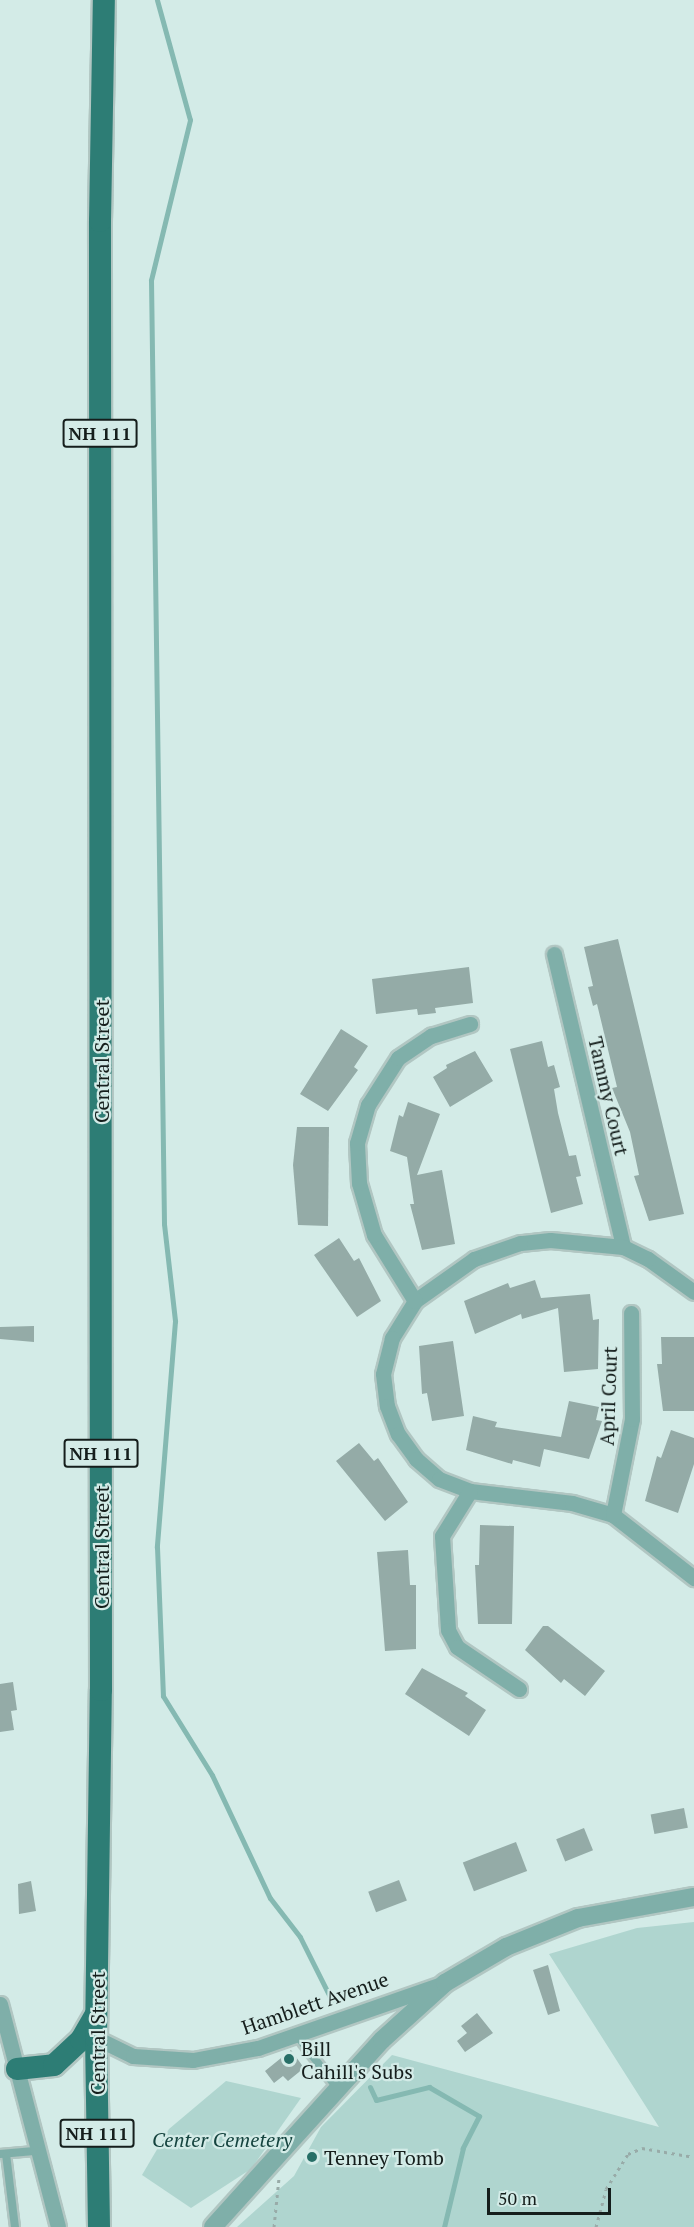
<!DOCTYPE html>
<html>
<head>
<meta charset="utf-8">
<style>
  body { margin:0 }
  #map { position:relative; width:694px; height:2227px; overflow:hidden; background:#d3ebe7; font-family:"PT Serif",serif }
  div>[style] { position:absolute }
  .green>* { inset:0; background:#afd5cf }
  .stream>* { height:5px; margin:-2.5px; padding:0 2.5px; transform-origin:2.5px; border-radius:2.5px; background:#85b9b2 }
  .building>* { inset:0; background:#94aba7; transform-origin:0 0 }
  .path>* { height:3px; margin-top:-1.5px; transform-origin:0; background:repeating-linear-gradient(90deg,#98aba8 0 3px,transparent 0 7.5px) }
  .roads { filter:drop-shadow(2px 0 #b1c6c2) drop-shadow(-2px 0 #b1c6c2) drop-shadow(0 2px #b1c6c2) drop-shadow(0 -2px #b1c6c2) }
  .service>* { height:8px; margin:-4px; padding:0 4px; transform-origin:4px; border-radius:4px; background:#7fafa9 }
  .minor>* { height:15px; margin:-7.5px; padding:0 7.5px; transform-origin:7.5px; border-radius:7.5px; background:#7fafa9 }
  .tertiary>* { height:18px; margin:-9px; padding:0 9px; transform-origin:9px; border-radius:9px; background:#7fafa9 }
  .primary>* { height:22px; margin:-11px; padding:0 11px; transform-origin:11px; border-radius:11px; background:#2d7d75 }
  .dots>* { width:16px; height:16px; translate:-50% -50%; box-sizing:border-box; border:3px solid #d3ebe7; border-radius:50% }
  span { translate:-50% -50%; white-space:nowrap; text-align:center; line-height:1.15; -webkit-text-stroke:4.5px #d3ebe7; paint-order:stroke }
  .shield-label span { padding:2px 4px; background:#d3ebe7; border:2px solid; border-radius:4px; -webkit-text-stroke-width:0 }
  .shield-label { font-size:18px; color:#151e1c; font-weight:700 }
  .street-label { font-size:20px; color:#151e1c }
  .poi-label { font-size:20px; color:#151e1c }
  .left { translate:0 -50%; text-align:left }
  .park-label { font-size:20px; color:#15443f; font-style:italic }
  .scale { position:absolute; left:487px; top:2188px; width:124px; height:27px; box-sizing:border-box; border:3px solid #151e1c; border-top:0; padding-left:8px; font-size:18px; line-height:21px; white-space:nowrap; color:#151e1c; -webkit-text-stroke:4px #d3ebe7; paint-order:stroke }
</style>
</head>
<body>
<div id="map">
  <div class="green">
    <i style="clip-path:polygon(694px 1922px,694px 2227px,237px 2227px,294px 2176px,321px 2127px,392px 2055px,659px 2127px,549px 1954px,637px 1928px)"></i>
    <i style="clip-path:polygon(226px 2081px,301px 2098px,251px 2169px,191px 2208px,142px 2175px,169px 2129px)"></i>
  </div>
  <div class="stream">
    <i style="left:157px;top:0;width:124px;rotate:74.6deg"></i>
    <i style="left:190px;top:120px;width:165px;rotate:103.7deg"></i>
    <i style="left:151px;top:280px;width:944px;rotate:89.21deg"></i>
    <i style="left:164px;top:1224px;width:98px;rotate:83.5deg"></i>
    <i style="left:175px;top:1321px;width:227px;rotate:94.6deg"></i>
    <i style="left:157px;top:1547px;width:149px;rotate:87.7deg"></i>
    <i style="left:163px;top:1696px;width:93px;rotate:58.2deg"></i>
    <i style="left:212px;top:1775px;width:136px;rotate:64.8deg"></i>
    <i style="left:270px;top:1898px;width:49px;rotate:52.4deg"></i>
    <i style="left:300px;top:1937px;width:72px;rotate:63.4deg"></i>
    <i style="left:370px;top:2087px;width:14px;rotate:65deg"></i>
    <i style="left:376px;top:2100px;width:55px;rotate:-13.8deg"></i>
    <i style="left:429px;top:2087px;width:58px;rotate:30.1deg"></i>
    <i style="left:479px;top:2116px;width:36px;rotate:117deg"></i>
    <i style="left:463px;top:2148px;width:81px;rotate:103.5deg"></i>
  </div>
  <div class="building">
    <i style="clip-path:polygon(618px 939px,684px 1214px,649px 1221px,634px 1176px,639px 1175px,630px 1132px,612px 1088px,617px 1087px,597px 1004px,593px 1006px,588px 987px,593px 986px,584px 947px)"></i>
    <i style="clip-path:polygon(469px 967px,473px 1003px,435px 1008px,436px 1013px,418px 1015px,417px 1009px,376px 1014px,372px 979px)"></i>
    <i style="clip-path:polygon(341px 1029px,368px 1046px,354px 1067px,358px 1070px,328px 1111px,300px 1094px)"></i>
    <i style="clip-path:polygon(542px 1041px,548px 1067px,554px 1065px,560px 1087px,554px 1089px,558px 1113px,569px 1156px,576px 1155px,581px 1176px,576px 1177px,583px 1204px,551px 1213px,510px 1049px)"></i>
    <i style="clip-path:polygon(475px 1051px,493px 1081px,450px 1107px,433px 1077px,447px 1068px,446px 1065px)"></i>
    <i style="clip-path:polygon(408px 1102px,440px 1114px,417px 1175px,442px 1170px,455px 1244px,422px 1250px,410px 1204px,414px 1204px,407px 1157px,390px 1151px,399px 1115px,403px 1117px)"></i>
    <i style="clip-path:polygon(297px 1127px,329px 1127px,328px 1226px,298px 1225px,293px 1165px)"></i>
    <i style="clip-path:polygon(339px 1238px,354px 1261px,359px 1258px,381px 1301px,357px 1317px,314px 1255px)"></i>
    <i style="clip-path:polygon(535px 1280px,541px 1298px,590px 1294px,593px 1320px,599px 1319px,598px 1369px,564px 1372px,558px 1308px,522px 1319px,521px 1314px,475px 1334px,464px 1301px,508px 1283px,510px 1288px)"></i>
    <i style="clip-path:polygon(34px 1326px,34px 1342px,0 1339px,0 1327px)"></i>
    <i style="clip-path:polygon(661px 1337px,694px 1337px,694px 1411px,663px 1411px,657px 1364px,662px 1364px)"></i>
    <i style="clip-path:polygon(453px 1341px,464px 1416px,432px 1421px,427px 1393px,422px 1394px,419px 1346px)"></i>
    <i style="clip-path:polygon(569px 1401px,599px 1407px,596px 1420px,602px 1421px,589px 1459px,544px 1449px,540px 1467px,513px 1460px,512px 1464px,466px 1450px,473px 1416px,497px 1422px,495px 1427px,561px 1437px)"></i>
    <i style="clip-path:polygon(671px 1430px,694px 1438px,694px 1464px,678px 1513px,645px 1501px,657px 1456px,661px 1458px)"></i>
    <i style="clip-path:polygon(359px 1443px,374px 1461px,378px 1458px,408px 1502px,385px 1521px,336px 1461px)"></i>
    <i style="clip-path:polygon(480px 1525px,514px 1526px,512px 1624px,478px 1624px,475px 1565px,479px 1565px)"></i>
    <i style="clip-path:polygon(408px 1550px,410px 1585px,416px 1585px,416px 1649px,385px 1651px,377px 1552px)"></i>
    <i style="clip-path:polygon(543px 1626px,548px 1626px,605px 1671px,585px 1696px,564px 1679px,561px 1683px,525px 1650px)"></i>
    <i style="clip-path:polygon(422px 1668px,468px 1693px,465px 1696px,486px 1710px,469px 1736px,405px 1694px)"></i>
    <i style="clip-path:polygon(13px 1682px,17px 1710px,11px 1711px,14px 1730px,0 1732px,0 1684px)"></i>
    <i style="left:684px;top:1808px;width:20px;height:34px;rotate:79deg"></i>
    <i style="left:584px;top:1828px;width:24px;height:30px;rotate:68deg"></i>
    <i style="left:516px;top:1842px;width:31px;height:57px;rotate:69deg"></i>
    <i style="left:399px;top:1880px;width:22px;height:33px;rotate:69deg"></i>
    <i style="clip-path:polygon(31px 1881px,36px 1911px,19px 1914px,18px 1884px)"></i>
    <i style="clip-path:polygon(548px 1965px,560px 2011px,548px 2015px,533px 1970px)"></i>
    <i style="clip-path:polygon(477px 2013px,493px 2033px,465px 2052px,457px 2041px,467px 2033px,461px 2026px)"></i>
    <i style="clip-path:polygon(291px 2050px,304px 2068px,288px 2081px,283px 2076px,274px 2083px,265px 2071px)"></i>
  </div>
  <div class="path">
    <i style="left:274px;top:2227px;width:49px;rotate:-84.2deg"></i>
    <i style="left:596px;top:2227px;width:39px;rotate:-75deg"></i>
    <i style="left:606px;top:2189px;width:41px;rotate:-57.8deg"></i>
    <i style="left:628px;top:2154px;width:15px;rotate:-23deg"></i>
    <i style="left:642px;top:2148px;width:53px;rotate:9.8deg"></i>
  </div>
  <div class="roads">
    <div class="service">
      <i style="left:296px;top:2034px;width:68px;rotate:52.8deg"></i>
      <i style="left:0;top:2154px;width:37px;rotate:-5deg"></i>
      <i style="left:6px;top:2154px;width:74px;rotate:83deg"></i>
    </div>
    <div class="minor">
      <i style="left:554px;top:954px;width:301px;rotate:76.7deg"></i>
      <i style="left:694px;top:1292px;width:57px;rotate:-144.3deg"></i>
      <i style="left:648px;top:1259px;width:28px;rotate:-154deg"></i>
      <i style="left:623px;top:1247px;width:73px;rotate:-174.5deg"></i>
      <i style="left:550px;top:1240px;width:30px;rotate:174deg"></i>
      <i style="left:520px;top:1243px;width:49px;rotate:160.8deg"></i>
      <i style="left:474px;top:1259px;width:72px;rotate:144.6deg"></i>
      <i style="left:415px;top:1301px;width:44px;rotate:121.9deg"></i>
      <i style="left:392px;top:1338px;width:37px;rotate:104deg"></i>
      <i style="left:383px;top:1374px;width:32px;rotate:83deg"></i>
      <i style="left:387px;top:1406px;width:30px;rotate:69deg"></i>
      <i style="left:398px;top:1434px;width:31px;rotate:54deg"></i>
      <i style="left:416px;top:1459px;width:30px;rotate:41deg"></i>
      <i style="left:439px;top:1479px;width:33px;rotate:21deg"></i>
      <i style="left:470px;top:1491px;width:103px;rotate:6.7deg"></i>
      <i style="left:572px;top:1503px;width:43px;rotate:16.3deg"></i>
      <i style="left:613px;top:1515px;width:103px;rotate:37.9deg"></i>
      <i style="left:415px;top:1301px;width:78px;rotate:-121.8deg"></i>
      <i style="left:374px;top:1235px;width:54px;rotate:-106.1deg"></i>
      <i style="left:359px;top:1183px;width:40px;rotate:-92.9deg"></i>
      <i style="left:357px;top:1143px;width:40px;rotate:-74deg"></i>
      <i style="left:368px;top:1105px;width:56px;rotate:-57.4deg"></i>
      <i style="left:398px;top:1058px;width:40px;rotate:-34deg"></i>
      <i style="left:431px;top:1036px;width:41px;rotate:-17.1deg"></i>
      <i style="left:470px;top:1491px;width:53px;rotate:121.9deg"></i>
      <i style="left:442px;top:1536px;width:94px;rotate:86.3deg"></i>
      <i style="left:448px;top:1630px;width:19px;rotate:62deg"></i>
      <i style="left:457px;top:1647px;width:75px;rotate:34.1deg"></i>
      <i style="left:613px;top:1515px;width:98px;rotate:-78.8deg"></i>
      <i style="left:632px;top:1419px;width:106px;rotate:-90.5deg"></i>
      <i style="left:0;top:2004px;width:230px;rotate:75.4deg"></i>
      <i style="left:96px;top:2038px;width:41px;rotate:25.9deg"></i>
      <i style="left:133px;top:2056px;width:60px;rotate:3.8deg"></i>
      <i style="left:193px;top:2060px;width:66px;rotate:-10.5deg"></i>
      <i style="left:258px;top:2048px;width:198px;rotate:-19.2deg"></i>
    </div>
    <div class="tertiary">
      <i style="left:213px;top:2227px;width:252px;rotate:-47.9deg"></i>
      <i style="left:382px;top:2040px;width:85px;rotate:-42.1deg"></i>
      <i style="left:445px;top:1983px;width:71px;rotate:-30.5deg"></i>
      <i style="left:506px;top:1947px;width:78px;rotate:-21.9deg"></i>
      <i style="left:578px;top:1918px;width:118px;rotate:-10.3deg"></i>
    </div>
    <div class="primary">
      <i style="left:17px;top:2069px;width:37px;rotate:-6deg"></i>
      <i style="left:54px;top:2065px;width:37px;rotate:-43deg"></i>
      <i style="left:81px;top:2040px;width:30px;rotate:-60deg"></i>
      <i style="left:99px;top:2227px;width:189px;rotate:-90.9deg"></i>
      <i style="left:96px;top:2038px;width:348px;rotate:-89.2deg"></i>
      <i style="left:101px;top:1690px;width:1469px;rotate:-90.04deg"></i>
      <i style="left:100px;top:221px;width:221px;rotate:-89deg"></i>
    </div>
  </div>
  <div class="dots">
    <i style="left:289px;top:2059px;background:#276f67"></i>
    <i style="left:312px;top:2157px;background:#276f67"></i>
  </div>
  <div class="shield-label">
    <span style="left:100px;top:433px">NH 111</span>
    <span style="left:101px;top:1453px">NH 111</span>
    <span style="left:97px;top:2133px">NH 111</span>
  </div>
  <div class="street-label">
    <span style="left:101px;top:1061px;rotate:-90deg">Central Street</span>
    <span style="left:609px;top:1096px;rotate:77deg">Tammy Court</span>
    <span style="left:608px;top:1396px;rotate:-88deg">April Court</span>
    <span style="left:101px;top:1547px;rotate:-90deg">Central Street</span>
    <span style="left:315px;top:2003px;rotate:-19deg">Hamblett Avenue</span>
    <span style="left:97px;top:2033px;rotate:-90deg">Central Street</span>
  </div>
  <div class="poi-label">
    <span class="left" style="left:301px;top:2060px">Bill<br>Cahill's Subs</span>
    <span class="left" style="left:324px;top:2157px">Tenney Tomb</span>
  </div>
  <div class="park-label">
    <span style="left:222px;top:2139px">Center Cemetery</span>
  </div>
  <div class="scale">50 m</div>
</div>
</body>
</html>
